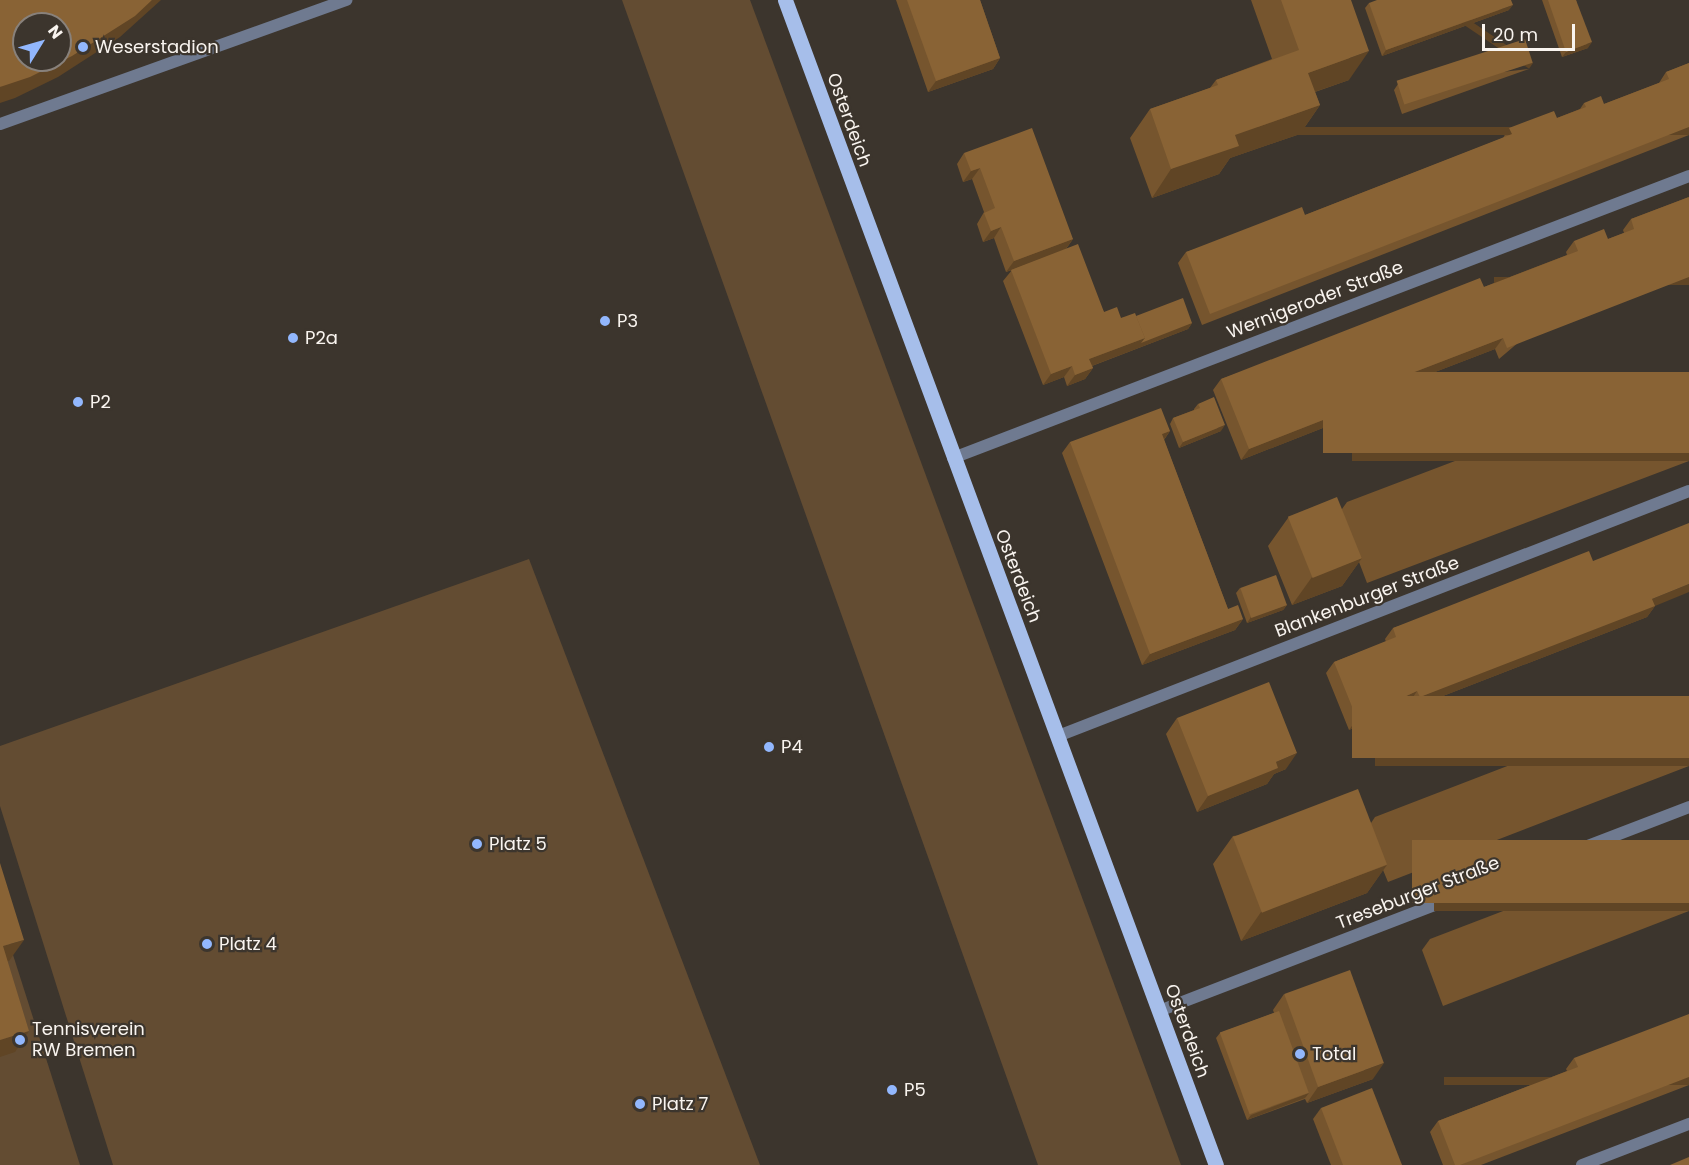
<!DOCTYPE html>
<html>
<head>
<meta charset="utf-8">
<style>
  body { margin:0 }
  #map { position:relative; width:1689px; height:1165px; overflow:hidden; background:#3c352d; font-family:Poppins,sans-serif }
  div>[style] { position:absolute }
  .green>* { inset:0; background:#634c32 }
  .minor>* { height:12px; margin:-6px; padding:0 6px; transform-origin:6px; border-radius:6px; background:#6f7a90 }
  .primary>* { height:15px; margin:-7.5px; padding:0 7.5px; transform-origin:7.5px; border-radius:7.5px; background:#a6beea }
  .wall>* { inset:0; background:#76552e }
  .shaded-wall>* { inset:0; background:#604525; transform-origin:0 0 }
  .building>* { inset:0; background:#896335; transform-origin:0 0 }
  .dots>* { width:16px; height:16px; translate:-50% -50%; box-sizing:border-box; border:3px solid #3c352d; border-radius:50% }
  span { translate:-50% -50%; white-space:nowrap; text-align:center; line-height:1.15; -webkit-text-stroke:4.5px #3c352d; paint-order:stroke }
  .poi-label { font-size:18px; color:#f9f4ef }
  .left { translate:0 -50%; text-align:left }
  .street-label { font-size:18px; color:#f9f4ef }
  .north { position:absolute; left:12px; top:12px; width:60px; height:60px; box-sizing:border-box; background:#3c352d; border:2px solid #88817b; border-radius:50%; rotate:53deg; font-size:16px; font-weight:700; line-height:24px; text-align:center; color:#f9f4ef }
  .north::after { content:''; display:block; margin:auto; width:21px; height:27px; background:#92b7fd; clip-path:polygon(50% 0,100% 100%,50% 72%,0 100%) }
  .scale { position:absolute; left:1482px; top:24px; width:93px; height:27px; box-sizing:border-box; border:3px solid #f9f4ef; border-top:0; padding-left:8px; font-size:18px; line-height:21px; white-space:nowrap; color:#f9f4ef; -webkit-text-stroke:4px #3c352d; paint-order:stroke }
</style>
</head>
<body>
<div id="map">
  <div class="green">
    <i style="clip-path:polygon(622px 0,750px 0,1181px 1165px,1038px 1165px)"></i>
    <i style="clip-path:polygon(529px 559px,760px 1165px,113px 1165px,0 806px,0 746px)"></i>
    <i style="clip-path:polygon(0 914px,80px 1165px,0 1165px)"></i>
  </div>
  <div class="minor">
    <i style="left:0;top:124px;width:368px;rotate:-19.7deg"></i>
    <i style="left:953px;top:458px;width:788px;rotate:-20.96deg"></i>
    <i style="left:1058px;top:736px;width:677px;rotate:-21.22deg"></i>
    <i style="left:1159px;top:1011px;width:568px;rotate:-21.05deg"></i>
    <i style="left:1582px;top:1165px;width:115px;rotate:-21deg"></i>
  </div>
  <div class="primary">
    <i style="left:785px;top:0;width:1242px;rotate:69.7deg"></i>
  </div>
  <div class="wall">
    <i style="clip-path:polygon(896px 0,980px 0,1000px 58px,993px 69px,928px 92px)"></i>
    <i style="clip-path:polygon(1251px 0,1351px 0,1349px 80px,1315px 92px,1320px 105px,1300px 134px,1230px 158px,1219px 174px,1152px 198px,1130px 138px,1150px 109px,1210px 88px,1216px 80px,1272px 59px)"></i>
    <i style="clip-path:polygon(1542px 0,1576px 0,1588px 48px,1562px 57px)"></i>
    <i style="clip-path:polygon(1369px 3px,1509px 10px,1382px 56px,1365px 8px)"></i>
    <i style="clip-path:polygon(1689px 63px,1689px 135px,1202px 325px,1178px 263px,1186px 252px,1305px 215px,1503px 138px,1509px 128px,1557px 118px,1580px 109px,1584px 103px,1604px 104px,1659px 83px,1666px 72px)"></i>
    <i style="clip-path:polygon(1529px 69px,1402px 114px,1394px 90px,1398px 84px)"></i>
    <i style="clip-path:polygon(964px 153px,1073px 239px,1066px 249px,1104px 312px,1121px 318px,1136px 316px,1192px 323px,1188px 329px,1092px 366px,1093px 368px,1085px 379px,1067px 386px,1064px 377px,1043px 385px,1003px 281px,1012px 270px,1006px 272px,994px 238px,983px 242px,977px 224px,984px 212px,972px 179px,963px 182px,957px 164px)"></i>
    <i style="clip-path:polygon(1689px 197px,1499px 359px,1495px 349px,1367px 398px,1369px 402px,1361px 413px,1241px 460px,1213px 390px,1221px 379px,1484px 287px,1567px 255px,1566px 252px,1574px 241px,1608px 239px,1624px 233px,1623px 230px,1631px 219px)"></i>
    <i style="clip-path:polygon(1689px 372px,1689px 461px,1367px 583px,1359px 562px,1342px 586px,1292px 605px,1268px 546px,1288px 518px,1342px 509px,1347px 502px)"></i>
    <i style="clip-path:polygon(1198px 404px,1221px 431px,1179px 448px,1170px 424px,1173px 418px,1194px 410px,1194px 409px)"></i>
    <i style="clip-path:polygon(1170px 431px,1164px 440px,1228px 609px,1243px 619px,1235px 630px,1142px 665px,1062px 453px,1070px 442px)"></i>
    <i style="clip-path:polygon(1593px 561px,1655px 606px,1647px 617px,1412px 708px,1410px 702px,1349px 730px,1326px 673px,1334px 662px,1386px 642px,1385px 639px,1393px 628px)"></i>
    <i style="clip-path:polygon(1240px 588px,1287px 605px,1283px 610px,1247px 623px,1236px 593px)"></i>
    <i style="clip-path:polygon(1689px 696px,1689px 766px,1388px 882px,1383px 870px,1367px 893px,1241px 941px,1213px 864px,1233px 836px,1371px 823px,1375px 817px)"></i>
    <i style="clip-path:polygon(1177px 718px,1286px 769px,1274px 774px,1267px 784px,1197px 812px,1166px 734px)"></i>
    <i style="clip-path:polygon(1689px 840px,1689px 911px,1443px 1006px,1422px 950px,1430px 939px)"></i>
    <i style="clip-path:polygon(1284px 994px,1373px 1079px,1307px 1103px,1305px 1099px,1247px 1120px,1216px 1038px,1220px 1033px,1274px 1013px,1273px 1010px)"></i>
    <i style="clip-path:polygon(1574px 1058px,1689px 1085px,1481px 1165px,1443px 1165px,1430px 1132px,1438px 1121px,1567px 1071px,1566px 1069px)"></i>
    <i style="clip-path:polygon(1321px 1108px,1402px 1165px,1331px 1165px,1313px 1119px)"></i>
  </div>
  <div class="shaded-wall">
    <i style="clip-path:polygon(152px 0,161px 0,120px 37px,58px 77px,15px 98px,0 103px,0 87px)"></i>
    <i style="clip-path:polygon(1513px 5px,1509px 10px,1382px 56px,1386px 50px)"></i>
    <i style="clip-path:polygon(1592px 42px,1588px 48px,1562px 57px,1566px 52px)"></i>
    <i style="clip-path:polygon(1369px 51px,1349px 80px,1288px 101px,1308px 73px)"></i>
    <i style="clip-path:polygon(1000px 58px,993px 69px,928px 92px,936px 81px)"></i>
    <i style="left:1533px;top:63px;width:7px;height:135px;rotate:124deg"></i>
    <i style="clip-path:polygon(1320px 105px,1300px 134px,1230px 158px,1219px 174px,1152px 198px,1171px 169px,1235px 135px)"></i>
    <i style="left:1689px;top:127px;width:8px;height:514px;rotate:90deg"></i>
    <i style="clip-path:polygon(980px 168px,972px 179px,963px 182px,971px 171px)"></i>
    <i style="clip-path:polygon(1001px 227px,994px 238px,983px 242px,991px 231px)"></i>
    <i style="clip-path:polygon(1073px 239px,1065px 250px,1006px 272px,1014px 261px)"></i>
    <i style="left:1689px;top:277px;width:8px;height:195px;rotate:90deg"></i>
    <i style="clip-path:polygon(1192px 323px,1188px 329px,1081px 370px,1089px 359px,1145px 338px)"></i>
    <i style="clip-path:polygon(1503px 338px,1495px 349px,1357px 402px,1365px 391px)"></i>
    <i style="clip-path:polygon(1072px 366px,1064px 377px,1043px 385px,1051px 374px)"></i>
    <i style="clip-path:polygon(1093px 368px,1085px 379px,1067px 386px,1075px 375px)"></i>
    <i style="clip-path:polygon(1369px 402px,1361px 413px,1241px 460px,1249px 449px)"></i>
    <i style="clip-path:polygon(1225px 425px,1221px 431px,1179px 448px,1183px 442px)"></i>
    <i style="clip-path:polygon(1170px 431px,1162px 442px,1162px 434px)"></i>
    <i style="left:1689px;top:453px;width:8px;height:337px;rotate:90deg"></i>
    <i style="clip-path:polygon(1362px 558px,1342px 586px,1292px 605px,1312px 577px)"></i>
    <i style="clip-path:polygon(1689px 584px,1689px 592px,1655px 606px,1647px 617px,1412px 708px,1420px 697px,1652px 599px)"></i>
    <i style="clip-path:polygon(1287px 605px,1283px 610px,1247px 623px,1251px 617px)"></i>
    <i style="clip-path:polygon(1243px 619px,1235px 630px,1142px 665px,1150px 654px)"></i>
    <i style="clip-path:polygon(1417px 691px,1410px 702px,1349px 730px,1357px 719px)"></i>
    <i style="clip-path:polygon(1297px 753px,1286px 769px,1274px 774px,1267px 784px,1197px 812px,1208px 796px,1276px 762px)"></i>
    <i style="left:1689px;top:758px;width:8px;height:314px;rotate:90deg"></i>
    <i style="clip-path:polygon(1387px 865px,1367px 893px,1241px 941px,1261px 912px)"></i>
    <i style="left:1689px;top:903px;width:8px;height:255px;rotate:90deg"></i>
    <i style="clip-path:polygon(24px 940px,9px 961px,0 964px,3px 946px)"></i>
    <i style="clip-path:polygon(29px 1031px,15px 1052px,0 1057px,0 1040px)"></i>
    <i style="clip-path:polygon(1384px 1063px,1373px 1079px,1307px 1103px,1318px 1087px)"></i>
    <i style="left:1689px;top:1077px;width:8px;height:245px;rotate:90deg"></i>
    <i style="clip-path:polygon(1309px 1093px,1305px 1098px,1247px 1120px,1251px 1115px)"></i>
  </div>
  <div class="building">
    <i style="clip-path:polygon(evenodd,0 0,152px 0,135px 16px,72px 56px,30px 77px,0 87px,0 0,24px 24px,60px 24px,60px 60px,24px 60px,24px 24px)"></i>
    <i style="clip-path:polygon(907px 0,980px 0,1000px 58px,936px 81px)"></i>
    <i style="clip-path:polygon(1281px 0,1351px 0,1369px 51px,1308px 73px,1320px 105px,1235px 135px,1239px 146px,1171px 169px,1150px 109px,1218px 85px,1216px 80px,1299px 50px)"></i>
    <i style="clip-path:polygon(1377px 0,1511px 0,1513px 5px,1386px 50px,1369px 3px)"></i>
    <i style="clip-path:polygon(1548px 0,1576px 0,1592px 42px,1566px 52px)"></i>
    <i style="left:1525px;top:39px;width:25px;height:135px;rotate:72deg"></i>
    <i style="clip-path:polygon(1689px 63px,1689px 127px,1210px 314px,1186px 252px,1302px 207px,1305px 215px,1512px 134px,1509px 128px,1554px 111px,1557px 118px,1586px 107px,1584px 103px,1601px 96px,1604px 104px,1669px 79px,1666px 72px)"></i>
    <i style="clip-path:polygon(1032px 128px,1073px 239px,1014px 261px,1001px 227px,991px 231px,984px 213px,995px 208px,980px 168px,971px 171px,964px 153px)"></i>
    <i style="clip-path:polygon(1689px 197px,1689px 277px,1507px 348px,1503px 338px,1365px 391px,1369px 402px,1249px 449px,1221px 379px,1480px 278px,1484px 287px,1578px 251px,1574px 241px,1604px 229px,1608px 239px,1634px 229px,1631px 219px)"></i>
    <i style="clip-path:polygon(1078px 244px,1104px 312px,1117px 307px,1121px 318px,1135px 313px,1145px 338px,1089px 359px,1093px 368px,1075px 375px,1072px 366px,1051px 374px,1011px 270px)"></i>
    <i style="clip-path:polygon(1183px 298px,1192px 323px,1141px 343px,1145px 338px,1136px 316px)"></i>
    <i style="left:1689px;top:372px;width:81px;height:366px;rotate:90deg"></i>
    <i style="clip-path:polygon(1214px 397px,1225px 425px,1183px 442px,1173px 418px,1200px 408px,1198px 404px)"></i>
    <i style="clip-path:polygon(1161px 408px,1170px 431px,1162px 434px,1228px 609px,1238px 605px,1243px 619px,1150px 654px,1070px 442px)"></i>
    <i style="left:1337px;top:497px;width:66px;height:53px;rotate:68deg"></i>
    <i style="clip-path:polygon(1689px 523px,1689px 584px,1652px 599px,1655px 606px,1420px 697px,1417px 691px,1357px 719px,1334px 662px,1396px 637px,1393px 628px,1589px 551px,1593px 561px)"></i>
    <i style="left:1276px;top:575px;width:32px;height:38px;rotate:70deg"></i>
    <i style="clip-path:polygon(1269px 682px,1297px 753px,1276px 762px,1278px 768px,1208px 796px,1177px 718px)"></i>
    <i style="left:1689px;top:696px;width:62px;height:337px;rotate:90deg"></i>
    <i style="left:1358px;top:789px;width:81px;height:134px;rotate:69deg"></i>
    <i style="left:1689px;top:840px;width:63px;height:277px;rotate:90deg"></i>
    <i style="clip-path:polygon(0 863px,24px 940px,3px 946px,29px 1031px,0 1040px)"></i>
    <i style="left:1350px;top:970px;width:99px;height:70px;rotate:70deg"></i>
    <i style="left:1279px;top:1011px;width:87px;height:63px;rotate:70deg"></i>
    <i style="clip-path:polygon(1689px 1014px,1689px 1077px,1460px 1165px,1455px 1165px,1438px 1121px,1578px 1067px,1574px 1058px)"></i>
    <i style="clip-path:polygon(1372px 1088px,1402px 1165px,1343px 1165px,1321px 1108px)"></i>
    <i style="clip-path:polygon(1689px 1157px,1689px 1165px,1670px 1165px)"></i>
  </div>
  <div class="dots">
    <i style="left:83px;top:47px;background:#92b7fd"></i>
    <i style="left:605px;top:321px;background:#92b7fd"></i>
    <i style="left:293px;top:338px;background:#92b7fd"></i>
    <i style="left:78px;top:402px;background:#92b7fd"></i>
    <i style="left:769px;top:747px;background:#92b7fd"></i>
    <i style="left:477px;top:844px;background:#92b7fd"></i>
    <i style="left:207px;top:944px;background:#92b7fd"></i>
    <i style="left:20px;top:1040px;background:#92b7fd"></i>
    <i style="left:1300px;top:1054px;background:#92b7fd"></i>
    <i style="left:892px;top:1090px;background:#92b7fd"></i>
    <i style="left:640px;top:1104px;background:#92b7fd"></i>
  </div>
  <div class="poi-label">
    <span class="left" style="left:95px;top:47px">Weserstadion</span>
    <span class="left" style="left:617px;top:321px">P3</span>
    <span class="left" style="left:305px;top:338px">P2a</span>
    <span class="left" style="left:90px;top:402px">P2</span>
    <span class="left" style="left:781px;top:747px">P4</span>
    <span class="left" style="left:489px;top:844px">Platz 5</span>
    <span class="left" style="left:219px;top:944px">Platz 4</span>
    <span class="left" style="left:32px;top:1040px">Tennisverein<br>RW Bremen</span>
    <span class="left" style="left:1312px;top:1054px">Total</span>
    <span class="left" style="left:904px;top:1090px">P5</span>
    <span class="left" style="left:652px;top:1104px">Platz 7</span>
  </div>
  <div class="street-label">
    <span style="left:849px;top:120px;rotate:70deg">Osterdeich</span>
    <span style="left:1315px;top:300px;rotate:-21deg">Wernigeroder Straße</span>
    <span style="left:1018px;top:576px;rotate:69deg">Osterdeich</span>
    <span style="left:1367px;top:597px;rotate:-21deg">Blankenburger Straße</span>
    <span style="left:1418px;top:893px;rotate:-21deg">Treseburger Straße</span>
    <span style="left:1187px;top:1031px;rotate:70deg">Osterdeich</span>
  </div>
  <div class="north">N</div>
  <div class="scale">20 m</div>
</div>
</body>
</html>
